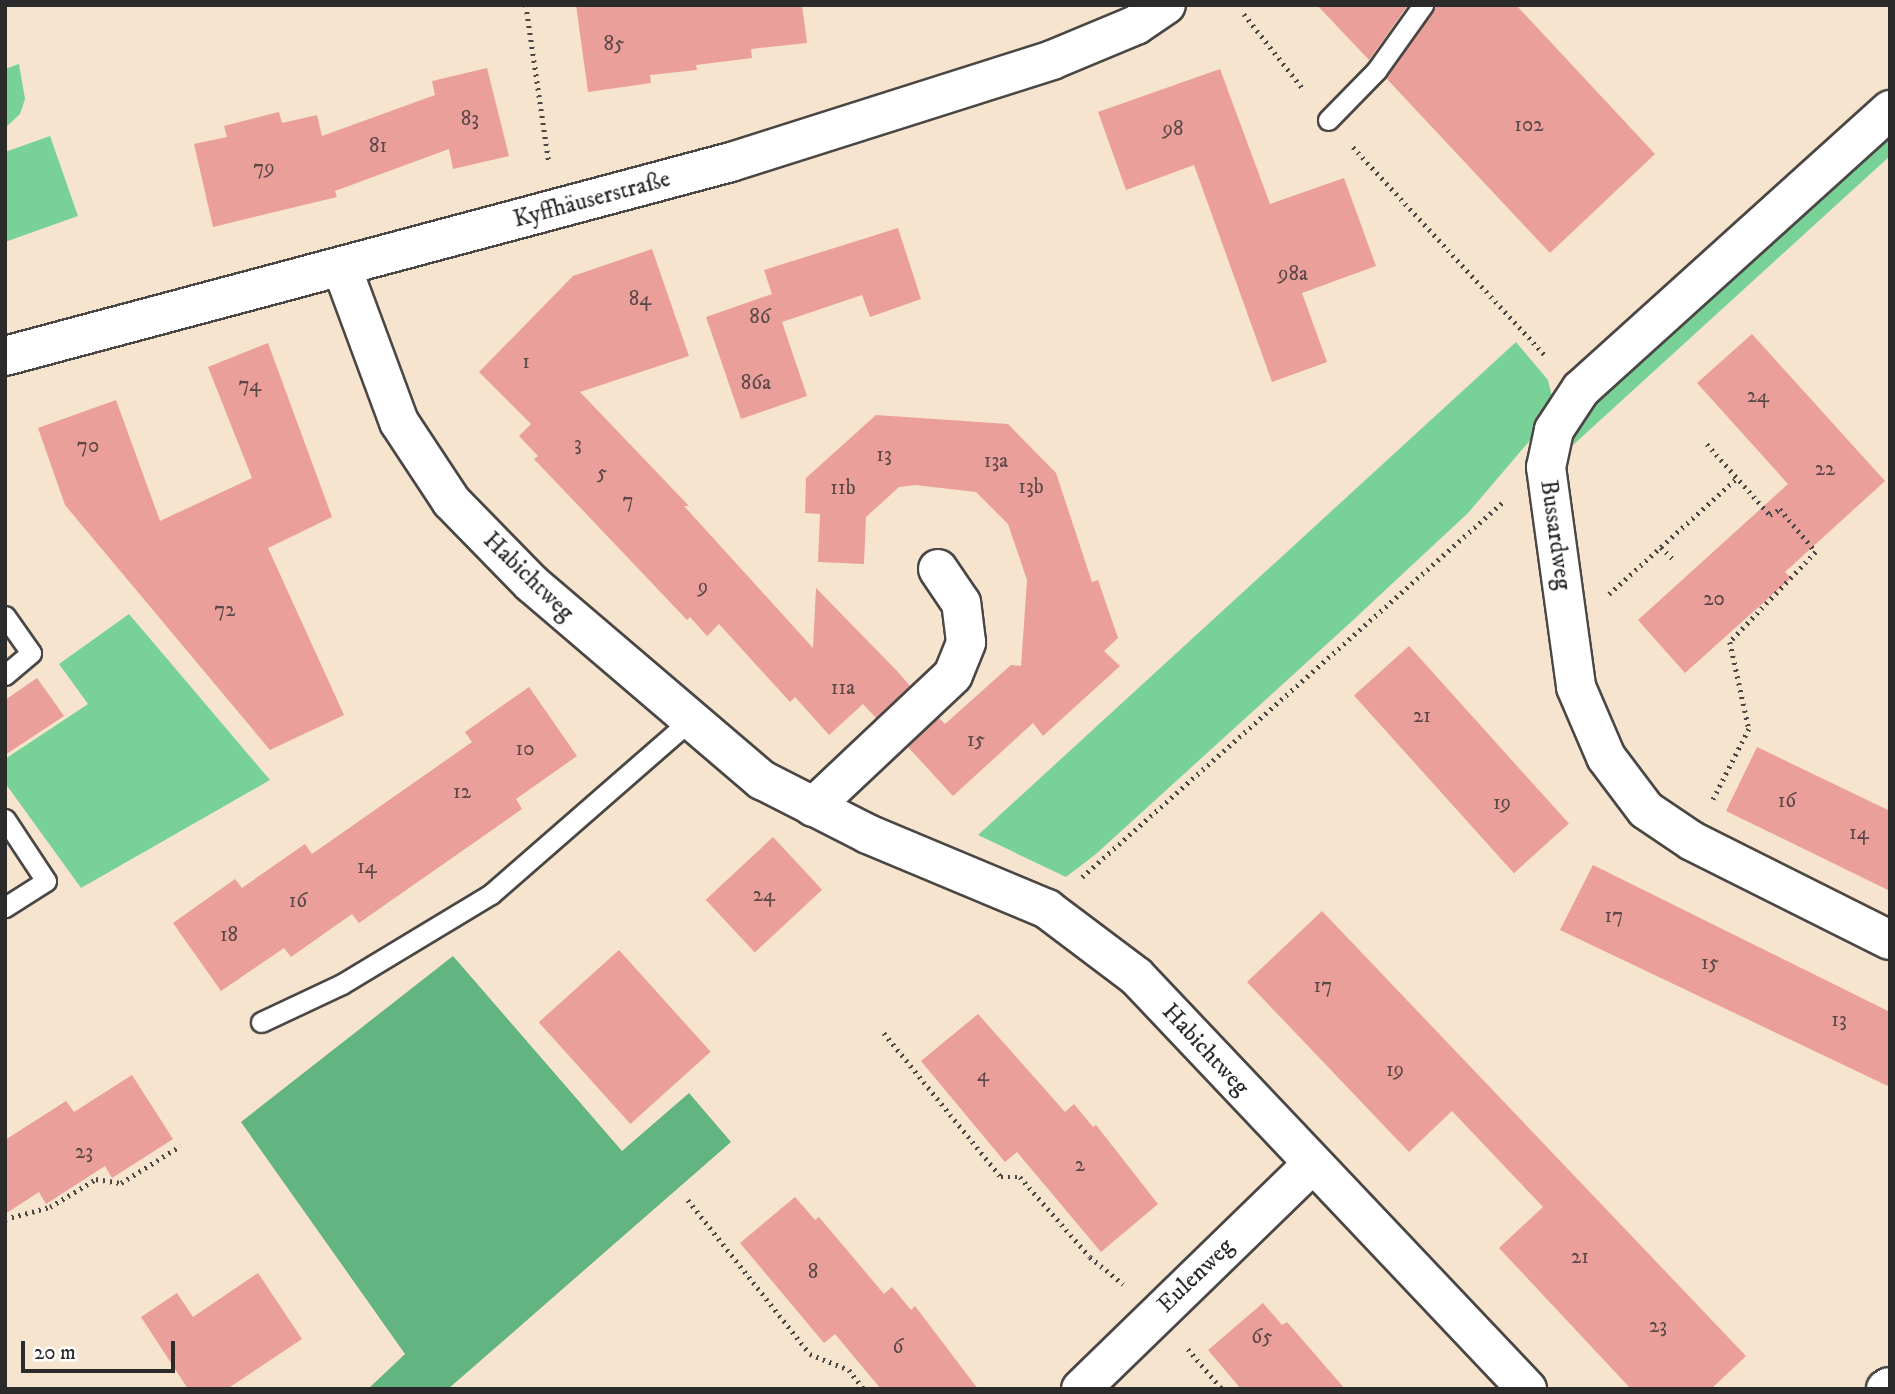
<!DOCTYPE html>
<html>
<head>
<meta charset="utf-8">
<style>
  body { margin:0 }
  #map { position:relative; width:1895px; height:1394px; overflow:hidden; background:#f7e4cf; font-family:"IM FELL DW Pica",serif }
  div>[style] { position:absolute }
  .green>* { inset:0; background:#78d298 }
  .forest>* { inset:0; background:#62b480 }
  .building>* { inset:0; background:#ea9f9b; transform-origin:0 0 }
  .path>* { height:4.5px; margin-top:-2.25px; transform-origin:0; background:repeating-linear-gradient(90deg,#4a4744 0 2px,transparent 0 7px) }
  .roads { filter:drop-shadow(2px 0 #4a4744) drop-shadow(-2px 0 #4a4744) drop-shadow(0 2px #4a4744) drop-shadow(0 -2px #4a4744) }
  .lane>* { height:19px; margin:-9.5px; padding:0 9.5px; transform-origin:9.5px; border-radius:9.5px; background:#fff }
  .street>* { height:38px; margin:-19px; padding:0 19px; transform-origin:19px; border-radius:19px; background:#fff }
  span { translate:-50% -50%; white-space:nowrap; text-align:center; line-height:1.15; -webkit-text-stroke:6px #fff; paint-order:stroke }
  .number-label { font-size:21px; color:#5b4847 }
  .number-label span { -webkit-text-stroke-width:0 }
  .street-label { font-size:24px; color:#2b2b2b }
  .frame { position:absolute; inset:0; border:7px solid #2b2b2b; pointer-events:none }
  .scale { position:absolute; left:21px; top:1341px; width:154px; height:32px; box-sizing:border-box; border:4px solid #2b2b2b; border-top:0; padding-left:9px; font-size:21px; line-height:24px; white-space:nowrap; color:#2b2b2b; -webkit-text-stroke:5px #fff; paint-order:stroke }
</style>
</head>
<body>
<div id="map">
  <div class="green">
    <i style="clip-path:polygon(19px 64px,25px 99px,20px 114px,5px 128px,5px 69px)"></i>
    <i style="clip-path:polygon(1890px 125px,1890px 156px,1573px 445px,1575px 416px)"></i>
    <i style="clip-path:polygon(50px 136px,78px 216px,5px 242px,5px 152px)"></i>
    <i style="clip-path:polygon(1516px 342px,1548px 380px,1553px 401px,1532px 438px,1468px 513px,1350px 623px,1096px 854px,1066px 877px,978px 835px)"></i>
    <i style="clip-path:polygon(129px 614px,270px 780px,81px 888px,5px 783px,5px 759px,88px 704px,59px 664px)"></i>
  </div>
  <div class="forest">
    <i style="clip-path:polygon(453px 956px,622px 1151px,689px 1093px,731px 1142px,448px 1389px,368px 1389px,405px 1354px,241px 1122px)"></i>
  </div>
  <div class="building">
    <i style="clip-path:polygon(576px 5px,802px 5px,807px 43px,751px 49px,752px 58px,696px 65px,697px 70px,650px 75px,651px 83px,588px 92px)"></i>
    <i style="clip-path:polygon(1317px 5px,1408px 5px,1369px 60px)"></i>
    <i style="clip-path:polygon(1435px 5px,1516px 5px,1655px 154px,1550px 253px,1386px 78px)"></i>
    <i style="clip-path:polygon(487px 68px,509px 156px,453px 169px,449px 149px,335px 191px,337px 197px,213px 227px,194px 144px,227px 137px,224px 126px,279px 112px,282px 123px,317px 115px,322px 136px,435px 95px,432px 81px)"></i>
    <i style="clip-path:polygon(1220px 69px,1270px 204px,1344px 178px,1376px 266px,1302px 293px,1327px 362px,1272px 382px,1194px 165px,1126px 190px,1098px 112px)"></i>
    <i style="clip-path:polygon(898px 228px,921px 299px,870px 317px,862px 295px,782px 322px,807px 396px,741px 419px,706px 317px,772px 294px,764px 270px)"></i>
    <i style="clip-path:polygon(652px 249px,689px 356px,580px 392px,689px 506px,684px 506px,813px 648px,816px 588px,898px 672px,910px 686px,876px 718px,863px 704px,829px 735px,795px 697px,790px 702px,719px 624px,707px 636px,690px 617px,687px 620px,534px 459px,538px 456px,519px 436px,531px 424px,479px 372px,573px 276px)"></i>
    <i style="clip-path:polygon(1752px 334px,1885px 481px,1785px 572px,1791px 578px,1685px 673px,1638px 620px,1788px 484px,1697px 383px)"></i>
    <i style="clip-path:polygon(268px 343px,332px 517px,268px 548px,344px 715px,270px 750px,65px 505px,38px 428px,116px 400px,160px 521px,252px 478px,208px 367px)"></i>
    <i style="clip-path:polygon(876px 415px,1008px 424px,1056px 473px,1092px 582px,1098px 580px,1118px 638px,1104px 651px,1120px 666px,1043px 736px,1033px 723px,953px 796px,908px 747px,939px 718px,945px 724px,1011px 665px,1021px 666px,1027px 580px,1008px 524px,976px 492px,915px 485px,899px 487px,866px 517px,864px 564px,818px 562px,820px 514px,805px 513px,806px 478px)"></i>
    <i style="left:1409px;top:646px;width:239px;height:74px;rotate:48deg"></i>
    <i style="clip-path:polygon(37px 678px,64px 716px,5px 755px,5px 700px)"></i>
    <i style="clip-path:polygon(529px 687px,577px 756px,516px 799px,522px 809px,359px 923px,352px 914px,291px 957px,284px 948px,221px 991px,173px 923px,235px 879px,242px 888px,305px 844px,312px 854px,472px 742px,465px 732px)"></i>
    <i style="clip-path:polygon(1757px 747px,1890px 811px,1890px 891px,1726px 811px)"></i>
    <i style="left:773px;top:837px;width:72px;height:92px;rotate:47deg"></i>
    <i style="clip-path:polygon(1593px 865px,1890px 1012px,1890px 1087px,1560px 930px)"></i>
    <i style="clip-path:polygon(1322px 911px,1746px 1356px,1711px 1389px,1631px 1389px,1499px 1248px,1543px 1207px,1452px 1111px,1409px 1152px,1247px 982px)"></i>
    <i style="left:619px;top:950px;width:137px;height:108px;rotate:48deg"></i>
    <i style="clip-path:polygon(978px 1014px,1065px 1112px,1074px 1104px,1093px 1127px,1096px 1125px,1158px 1204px,1101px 1252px,1017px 1152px,1005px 1162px,921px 1061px)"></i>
    <i style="clip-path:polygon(132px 1075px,173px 1139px,112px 1178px,105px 1166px,46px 1204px,39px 1192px,5px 1214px,5px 1140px,66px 1101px,74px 1112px)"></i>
    <i style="clip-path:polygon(795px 1197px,815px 1220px,819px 1217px,884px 1294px,892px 1287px,911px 1310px,915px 1306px,978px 1389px,881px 1389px,835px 1334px,824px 1343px,740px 1243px)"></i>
    <i style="clip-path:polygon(258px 1273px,302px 1339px,227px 1389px,188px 1389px,141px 1317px,177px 1293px,193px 1317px)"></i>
    <i style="clip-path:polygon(1263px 1303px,1282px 1325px,1287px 1322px,1345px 1389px,1241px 1389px,1208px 1350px)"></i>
  </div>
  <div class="path">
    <i style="left:526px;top:5px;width:159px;rotate:81.7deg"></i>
    <i style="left:1244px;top:14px;width:97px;rotate:51.7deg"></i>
    <i style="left:1353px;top:147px;width:286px;rotate:47.3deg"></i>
    <i style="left:1707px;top:444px;width:95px;rotate:48.4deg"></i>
    <i style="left:1770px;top:515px;width:12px;rotate:-31deg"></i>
    <i style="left:1780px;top:509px;width:56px;rotate:50.1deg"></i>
    <i style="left:1816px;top:552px;width:124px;rotate:133.7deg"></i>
    <i style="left:1730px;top:642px;width:89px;rotate:77.7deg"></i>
    <i style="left:1749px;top:729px;width:80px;rotate:116.9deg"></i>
    <i style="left:1661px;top:547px;width:20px;rotate:45deg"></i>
    <i style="left:1609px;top:594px;width:173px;rotate:-42.2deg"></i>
    <i style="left:1082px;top:877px;width:565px;rotate:-41.7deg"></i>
    <i style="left:884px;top:1033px;width:186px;rotate:50.9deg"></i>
    <i style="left:1001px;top:1177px;width:19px"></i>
    <i style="left:1020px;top:1177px;width:106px;rotate:48.8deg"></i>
    <i style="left:1090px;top:1257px;width:43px;rotate:39.3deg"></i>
    <i style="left:688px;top:1200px;width:196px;rotate:51.6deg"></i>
    <i style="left:810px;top:1354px;width:42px;rotate:22.3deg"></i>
    <i style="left:849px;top:1370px;width:24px;rotate:52deg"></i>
    <i style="left:5px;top:1219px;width:47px;rotate:-14.9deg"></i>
    <i style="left:50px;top:1207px;width:54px;rotate:-31.3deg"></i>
    <i style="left:96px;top:1179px;width:25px;rotate:9deg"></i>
    <i style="left:121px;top:1183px;width:70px;rotate:-32.1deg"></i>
    <i style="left:1188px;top:1349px;width:52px;rotate:49.6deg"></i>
  </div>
  <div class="roads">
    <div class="lane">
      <i style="left:1328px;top:120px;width:69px;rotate:-45.6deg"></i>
      <i style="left:1376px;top:71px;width:81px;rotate:-54.5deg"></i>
      <i style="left:5px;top:616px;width:45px;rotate:54.9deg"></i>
      <i style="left:31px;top:653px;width:34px;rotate:140deg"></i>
      <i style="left:5px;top:819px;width:74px;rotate:56.5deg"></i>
      <i style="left:46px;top:881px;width:49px;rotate:147.6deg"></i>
      <i style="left:261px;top:1022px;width:89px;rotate:-25.1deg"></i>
      <i style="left:342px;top:984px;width:174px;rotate:-31.1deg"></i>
      <i style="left:491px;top:894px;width:263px;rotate:-41.1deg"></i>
    </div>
    <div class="street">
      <i style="left:1890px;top:110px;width:416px;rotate:137.9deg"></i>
      <i style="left:1581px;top:389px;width:49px;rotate:123.4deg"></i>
      <i style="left:1554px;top:430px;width:38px;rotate:102deg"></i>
      <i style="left:1546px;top:467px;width:222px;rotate:82.2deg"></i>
      <i style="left:1576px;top:687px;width:76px;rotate:66.8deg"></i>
      <i style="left:1606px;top:757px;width:66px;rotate:53deg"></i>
      <i style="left:1646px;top:810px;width:55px;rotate:34deg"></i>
      <i style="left:1692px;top:841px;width:221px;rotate:26.6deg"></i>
      <i style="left:342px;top:268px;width:164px;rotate:69.7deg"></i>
      <i style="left:399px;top:422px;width:95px;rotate:56.6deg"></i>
      <i style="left:451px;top:501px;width:115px;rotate:45.7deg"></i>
      <i style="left:531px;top:583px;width:304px;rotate:40.5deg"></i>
      <i style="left:762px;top:780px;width:119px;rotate:27deg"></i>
      <i style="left:868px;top:834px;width:194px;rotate:22.7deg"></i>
      <i style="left:1047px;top:909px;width:111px;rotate:37deg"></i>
      <i style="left:1136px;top:976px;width:569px;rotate:46.57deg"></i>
      <i style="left:5px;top:356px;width:751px;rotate:-14.96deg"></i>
      <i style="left:731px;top:162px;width:337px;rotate:-17.6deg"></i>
      <i style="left:1052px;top:60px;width:91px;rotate:-22.6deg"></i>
      <i style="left:1136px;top:25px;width:36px;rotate:-34deg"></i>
      <i style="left:813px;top:807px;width:192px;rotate:-43.3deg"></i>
      <i style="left:953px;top:675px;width:35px;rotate:-68deg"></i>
      <i style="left:966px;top:642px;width:39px;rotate:-97deg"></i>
      <i style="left:961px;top:603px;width:41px;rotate:-124.1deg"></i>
      <i style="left:1081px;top:1389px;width:322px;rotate:-44.2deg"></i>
      <i style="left:1886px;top:1389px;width:4px;rotate:-27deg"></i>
    </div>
  </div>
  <div class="number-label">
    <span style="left:614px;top:44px">85</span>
    <span style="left:470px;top:119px">83</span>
    <span style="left:1529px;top:125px">102</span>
    <span style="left:1173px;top:129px">98</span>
    <span style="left:378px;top:146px">81</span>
    <span style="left:264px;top:168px">79</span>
    <span style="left:1293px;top:274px">98a</span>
    <span style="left:640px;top:299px">84</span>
    <span style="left:760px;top:317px">86</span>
    <span style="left:526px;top:362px">1</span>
    <span style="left:756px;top:383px">86a</span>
    <span style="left:250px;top:385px">74</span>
    <span style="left:1758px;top:396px">24</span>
    <span style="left:578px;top:444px">3</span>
    <span style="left:88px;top:446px">70</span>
    <span style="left:884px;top:455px">13</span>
    <span style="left:996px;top:461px">13a</span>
    <span style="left:1825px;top:469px">22</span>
    <span style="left:602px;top:473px">5</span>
    <span style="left:1031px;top:487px">13b</span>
    <span style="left:843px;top:488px">11b</span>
    <span style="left:628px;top:501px">7</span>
    <span style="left:703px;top:587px">9</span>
    <span style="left:1714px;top:599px">20</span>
    <span style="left:225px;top:610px">72</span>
    <span style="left:843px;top:688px">11a</span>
    <span style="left:1422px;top:716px">21</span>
    <span style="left:976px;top:740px">15</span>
    <span style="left:525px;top:749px">10</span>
    <span style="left:462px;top:792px">12</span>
    <span style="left:1787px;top:801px">16</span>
    <span style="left:1502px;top:803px">19</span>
    <span style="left:1859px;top:833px">14</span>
    <span style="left:367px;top:867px">14</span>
    <span style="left:764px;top:895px">24</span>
    <span style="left:298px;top:901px">16</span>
    <span style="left:1614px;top:916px">17</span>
    <span style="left:229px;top:935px">18</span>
    <span style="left:1710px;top:963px">15</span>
    <span style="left:1323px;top:986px">17</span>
    <span style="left:1839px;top:1020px">13</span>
    <span style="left:1395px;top:1070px">19</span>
    <span style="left:983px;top:1075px">4</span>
    <span style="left:84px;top:1152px">23</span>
    <span style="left:1080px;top:1165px">2</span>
    <span style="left:1580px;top:1257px">21</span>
    <span style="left:813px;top:1272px">8</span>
    <span style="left:1658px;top:1326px">23</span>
    <span style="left:1262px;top:1337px">65</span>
    <span style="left:898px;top:1347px">6</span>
  </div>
  <div class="street-label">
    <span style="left:592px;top:200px;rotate:-15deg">Kyffhäuserstraße</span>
    <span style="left:1555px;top:535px;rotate:82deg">Bussardweg</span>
    <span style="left:528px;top:577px;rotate:44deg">Habichtweg</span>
    <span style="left:1205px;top:1050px;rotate:47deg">Habichtweg</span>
    <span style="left:1196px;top:1276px;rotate:-44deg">Eulenweg</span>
  </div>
  <div class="frame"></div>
  <div class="scale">20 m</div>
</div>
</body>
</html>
